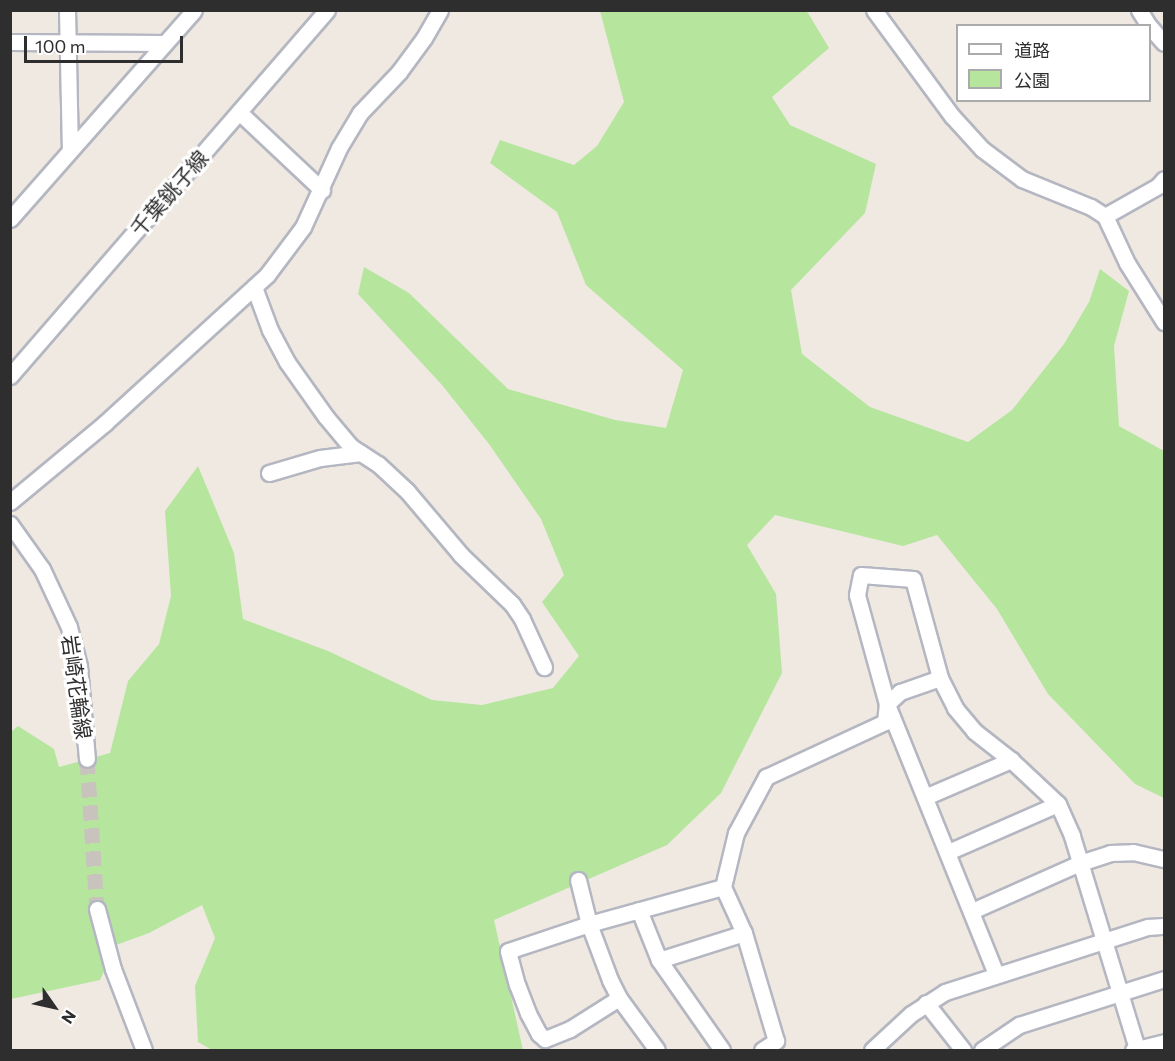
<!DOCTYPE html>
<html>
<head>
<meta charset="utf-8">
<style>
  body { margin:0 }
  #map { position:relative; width:1175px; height:1061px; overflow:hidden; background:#efe9e1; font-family:Commissioner,"Noto Sans JP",sans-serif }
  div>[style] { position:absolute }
  .green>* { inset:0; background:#b6e59e }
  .minor-tunnel>* { height:15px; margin-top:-7.5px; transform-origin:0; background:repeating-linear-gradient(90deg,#c8c4bd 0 15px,transparent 0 23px) }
  .roads { filter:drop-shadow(2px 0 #b4b7c1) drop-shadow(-2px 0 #b4b7c1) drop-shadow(0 2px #b4b7c1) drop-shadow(0 -2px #b4b7c1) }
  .minor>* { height:15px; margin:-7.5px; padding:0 7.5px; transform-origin:7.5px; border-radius:7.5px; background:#fff }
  span { translate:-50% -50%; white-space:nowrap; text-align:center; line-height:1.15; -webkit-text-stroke:6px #fff; paint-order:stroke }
  .street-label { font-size:21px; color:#2e2e2e }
  .frame { position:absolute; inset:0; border:12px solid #2e2e2e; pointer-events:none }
  .legend { position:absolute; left:956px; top:24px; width:195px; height:78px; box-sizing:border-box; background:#fff; border:2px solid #ababab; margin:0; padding:8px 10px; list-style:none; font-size:18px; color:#2e2e2e }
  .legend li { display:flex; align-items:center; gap:12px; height:30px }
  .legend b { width:30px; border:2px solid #ababab }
  .north { position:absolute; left:24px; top:977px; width:60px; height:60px; -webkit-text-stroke:4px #fff; paint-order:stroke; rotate:124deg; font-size:16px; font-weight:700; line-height:24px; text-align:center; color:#2e2e2e }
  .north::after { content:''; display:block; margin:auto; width:21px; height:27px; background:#2e2e2e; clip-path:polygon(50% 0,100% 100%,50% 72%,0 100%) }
  .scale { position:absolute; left:24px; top:36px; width:159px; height:27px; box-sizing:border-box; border:3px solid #2e2e2e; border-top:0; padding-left:8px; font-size:18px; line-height:21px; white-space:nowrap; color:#2e2e2e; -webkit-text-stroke:4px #fff; paint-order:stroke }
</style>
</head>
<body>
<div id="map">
  <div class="green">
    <i style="clip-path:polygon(804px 10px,808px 13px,829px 48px,772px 97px,790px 125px,876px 164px,865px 213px,791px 290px,802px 354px,870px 407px,968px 442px,1012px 410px,1064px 344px,1089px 302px,1100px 269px,1129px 291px,1114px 346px,1119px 426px,1164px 451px,1164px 798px,1135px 784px,1048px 694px,997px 609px,937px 535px,903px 546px,775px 515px,747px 545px,776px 594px,782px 673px,721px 793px,667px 845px,494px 920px,523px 1050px,212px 1050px,198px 1042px,195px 986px,215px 938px,202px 905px,149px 933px,116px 945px,100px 980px,11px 999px,11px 732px,18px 726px,54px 749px,59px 767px,110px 753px,128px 681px,159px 644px,171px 596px,165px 511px,198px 466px,234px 553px,243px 619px,328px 651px,432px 700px,482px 705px,553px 688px,579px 656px,542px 602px,564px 575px,541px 519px,489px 444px,442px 385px,358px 294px,364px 267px,409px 293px,508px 389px,615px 420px,666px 428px,683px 370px,586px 285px,557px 212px,490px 163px,500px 140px,574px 165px,597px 146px,624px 102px,600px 11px)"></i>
  </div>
  <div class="minor-tunnel">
    <i style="left:87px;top:759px;width:150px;rotate:86.2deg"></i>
  </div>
  <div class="roads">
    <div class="minor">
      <i style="left:67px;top:10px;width:140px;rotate:88.8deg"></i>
      <i style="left:874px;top:10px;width:132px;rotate:53.7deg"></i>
      <i style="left:952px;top:116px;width:45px;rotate:47.7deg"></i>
      <i style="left:982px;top:149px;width:50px;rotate:36.9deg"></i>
      <i style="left:1022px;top:179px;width:74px;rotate:22.1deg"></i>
      <i style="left:1091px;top:207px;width:17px;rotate:33deg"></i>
      <i style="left:1105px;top:216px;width:52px;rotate:64.9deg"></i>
      <i style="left:1127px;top:263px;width:70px;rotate:57.9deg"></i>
      <i style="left:1139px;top:10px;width:19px;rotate:58deg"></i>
      <i style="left:1150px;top:27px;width:21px;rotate:49deg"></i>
      <i style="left:10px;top:42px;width:155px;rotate:0.4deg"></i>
      <i style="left:239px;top:112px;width:114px;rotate:43.2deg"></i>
      <i style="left:1105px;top:216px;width:61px;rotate:-29.5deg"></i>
      <i style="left:1158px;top:186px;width:9px;rotate:-49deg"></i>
      <i style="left:10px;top:219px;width:278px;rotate:-48.6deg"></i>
      <i style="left:254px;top:287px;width:46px;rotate:69.6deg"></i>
      <i style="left:270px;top:330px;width:36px;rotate:62deg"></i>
      <i style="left:287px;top:362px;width:67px;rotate:54.7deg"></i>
      <i style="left:326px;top:417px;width:38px;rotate:50deg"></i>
      <i style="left:350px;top:446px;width:33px;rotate:33deg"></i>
      <i style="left:378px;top:464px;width:40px;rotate:43deg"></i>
      <i style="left:407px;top:491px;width:84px;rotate:49.8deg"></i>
      <i style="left:461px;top:555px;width:71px;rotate:43.9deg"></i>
      <i style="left:512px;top:604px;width:18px;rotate:56deg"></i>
      <i style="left:522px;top:619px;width:53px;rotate:65.4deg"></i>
      <i style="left:10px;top:376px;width:484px;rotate:-49.1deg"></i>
      <i style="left:269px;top:473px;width:53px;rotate:-16.4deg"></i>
      <i style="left:320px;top:458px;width:41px;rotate:-7deg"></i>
      <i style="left:10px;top:502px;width:124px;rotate:-39.7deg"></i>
      <i style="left:105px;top:423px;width:219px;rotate:-42.4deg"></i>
      <i style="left:267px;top:275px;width:60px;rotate:-53.1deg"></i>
      <i style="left:303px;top:227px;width:87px;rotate:-65.5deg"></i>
      <i style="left:339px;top:148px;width:41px;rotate:-59deg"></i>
      <i style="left:360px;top:113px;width:57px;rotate:-46.4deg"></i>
      <i style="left:399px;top:72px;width:42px;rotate:-53.7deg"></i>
      <i style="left:424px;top:38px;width:32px;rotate:-60deg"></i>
      <i style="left:10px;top:524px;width:55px;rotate:54.6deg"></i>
      <i style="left:42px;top:569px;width:64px;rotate:65deg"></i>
      <i style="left:69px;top:627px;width:40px;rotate:75.6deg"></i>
      <i style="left:79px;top:666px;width:93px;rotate:85.1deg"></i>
      <i style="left:925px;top:797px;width:94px;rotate:-23.3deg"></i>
      <i style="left:948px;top:852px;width:120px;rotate:-23.6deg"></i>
      <i style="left:578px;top:880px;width:45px;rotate:76deg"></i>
      <i style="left:589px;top:924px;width:60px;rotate:69.4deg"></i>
      <i style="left:610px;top:980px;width:20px;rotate:63deg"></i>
      <i style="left:619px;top:998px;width:64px;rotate:53.8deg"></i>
      <i style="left:97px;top:909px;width:62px;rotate:75.1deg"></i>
      <i style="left:113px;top:969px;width:87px;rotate:69.1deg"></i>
      <i style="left:639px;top:910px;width:54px;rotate:68.2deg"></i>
      <i style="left:659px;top:960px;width:110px;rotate:55deg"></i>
      <i style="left:972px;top:911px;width:118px;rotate:-24deg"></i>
      <i style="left:1080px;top:863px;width:32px;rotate:-18deg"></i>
      <i style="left:1110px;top:853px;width:23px;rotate:-2deg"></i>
      <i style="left:1133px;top:852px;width:32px;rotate:13deg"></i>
      <i style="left:659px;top:960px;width:89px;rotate:-17.6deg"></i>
      <i style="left:996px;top:974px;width:291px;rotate:-112deg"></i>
      <i style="left:887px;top:704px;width:113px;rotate:-105.4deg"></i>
      <i style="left:857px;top:595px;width:20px;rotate:-79deg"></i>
      <i style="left:861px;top:575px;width:52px;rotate:4.4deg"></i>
      <i style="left:913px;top:579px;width:103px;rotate:74.7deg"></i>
      <i style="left:940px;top:678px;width:34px;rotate:63deg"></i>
      <i style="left:955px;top:708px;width:30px;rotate:50deg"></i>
      <i style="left:974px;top:731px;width:47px;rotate:38.1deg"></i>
      <i style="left:1011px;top:760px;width:64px;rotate:43.1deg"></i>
      <i style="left:1058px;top:804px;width:35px;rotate:66deg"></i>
      <i style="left:1072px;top:836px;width:223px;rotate:73deg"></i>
      <i style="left:619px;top:998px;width:58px;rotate:147.7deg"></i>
      <i style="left:570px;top:1029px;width:27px;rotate:158deg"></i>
      <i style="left:545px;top:1039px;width:8px;rotate:-140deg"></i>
      <i style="left:539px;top:1034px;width:24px;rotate:-118deg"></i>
      <i style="left:528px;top:1013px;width:30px;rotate:-111deg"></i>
      <i style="left:517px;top:985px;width:35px;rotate:-105deg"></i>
      <i style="left:508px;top:951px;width:85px;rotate:-18.4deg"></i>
      <i style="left:589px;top:924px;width:139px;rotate:-15.4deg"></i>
      <i style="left:926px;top:1003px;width:60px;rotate:51.8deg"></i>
      <i style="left:762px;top:1050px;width:17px;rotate:-33deg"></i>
      <i style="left:776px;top:1041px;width:113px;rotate:-106.5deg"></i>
      <i style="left:744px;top:933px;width:51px;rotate:-114.5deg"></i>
      <i style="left:723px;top:887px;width:56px;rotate:-76.5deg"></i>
      <i style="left:736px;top:833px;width:64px;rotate:-61.8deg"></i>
      <i style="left:766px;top:777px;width:131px;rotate:-24.8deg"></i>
      <i style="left:885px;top:722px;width:18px;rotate:-84deg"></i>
      <i style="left:887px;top:704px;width:18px;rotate:-43deg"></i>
      <i style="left:900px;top:692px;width:42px;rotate:-19.3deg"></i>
      <i style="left:872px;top:1050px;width:53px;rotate:-42.7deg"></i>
      <i style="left:911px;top:1014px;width:40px;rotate:-32.9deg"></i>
      <i style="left:945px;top:992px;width:213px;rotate:-17.8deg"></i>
      <i style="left:1148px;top:927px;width:16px;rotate:-4deg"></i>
      <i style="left:982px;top:1050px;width:45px;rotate:-34deg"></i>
      <i style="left:1019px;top:1025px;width:152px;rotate:-17.6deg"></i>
      <i style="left:1133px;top:1050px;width:32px;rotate:-14deg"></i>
    </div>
  </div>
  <div class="street-label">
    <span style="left:169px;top:193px;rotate:-49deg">千葉銚子線</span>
    <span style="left:77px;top:687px;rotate:82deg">岩崎花輪線</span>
  </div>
  <div class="frame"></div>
  <ul class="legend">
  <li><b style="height:8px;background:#fff"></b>道路</li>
  <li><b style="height:16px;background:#b6e59e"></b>公園</li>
  </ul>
  <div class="north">N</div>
  <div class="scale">100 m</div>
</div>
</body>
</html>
